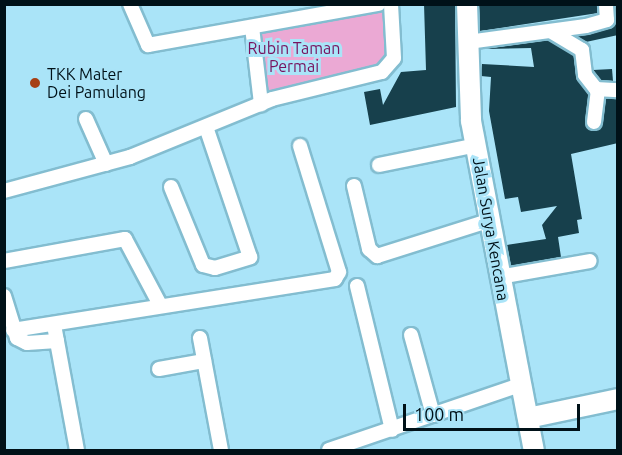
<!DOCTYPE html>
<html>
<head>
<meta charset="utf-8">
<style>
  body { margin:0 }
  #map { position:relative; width:622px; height:455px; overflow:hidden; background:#aae4f8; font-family:Ubuntu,sans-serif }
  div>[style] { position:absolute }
  .green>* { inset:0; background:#eba9d4 }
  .building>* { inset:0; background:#17404c }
  .roads { filter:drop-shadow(2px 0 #83bdd0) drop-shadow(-2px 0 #83bdd0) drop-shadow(0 2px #83bdd0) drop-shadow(0 -2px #83bdd0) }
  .street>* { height:14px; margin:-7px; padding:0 7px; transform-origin:7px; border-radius:7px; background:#fff }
  .secondary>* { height:20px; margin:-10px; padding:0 10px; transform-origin:10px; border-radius:10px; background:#fff }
  .dots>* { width:16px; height:16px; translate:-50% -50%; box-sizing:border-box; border:3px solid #aae4f8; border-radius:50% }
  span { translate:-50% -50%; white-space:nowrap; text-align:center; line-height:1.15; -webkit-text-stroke:6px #aae4f8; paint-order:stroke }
  .park-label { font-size:16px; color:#77135e }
  .poi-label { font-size:16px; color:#001118 }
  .left { translate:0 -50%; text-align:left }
  .street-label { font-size:16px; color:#001118 }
  .frame { position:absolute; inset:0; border:6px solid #001118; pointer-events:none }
  .scale { position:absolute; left:403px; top:404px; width:177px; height:27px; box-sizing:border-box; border:3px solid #001118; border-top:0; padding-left:8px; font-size:18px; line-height:21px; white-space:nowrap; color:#001118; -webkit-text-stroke:4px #aae4f8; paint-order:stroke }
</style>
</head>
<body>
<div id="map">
  <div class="green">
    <i style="clip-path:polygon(391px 5px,391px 67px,261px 104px,252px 27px)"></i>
  </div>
  <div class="building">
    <i style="clip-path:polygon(424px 4px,455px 4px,456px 107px,370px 125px,364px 92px,380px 89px,383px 105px,401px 72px,426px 70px)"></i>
    <i style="clip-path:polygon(479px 4px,597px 4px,598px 13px,480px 31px)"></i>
    <i style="clip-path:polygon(615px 4px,618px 35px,586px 42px,577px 36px,613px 27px)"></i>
    <i style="clip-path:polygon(548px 40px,574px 55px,576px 77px,589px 94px,588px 129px,601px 127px,606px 98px,618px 99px,618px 143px,571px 154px,582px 219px,577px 220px,579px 233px,558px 237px,561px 257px,511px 266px,507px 245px,546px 239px,542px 225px,557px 206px,521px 212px,518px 197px,505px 199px,489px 111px,491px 77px,481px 76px,482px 64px,534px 67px,531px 48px,483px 49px)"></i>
    <i style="clip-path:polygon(612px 69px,613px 81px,601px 80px,593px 70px)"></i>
  </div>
  <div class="roads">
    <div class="street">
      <i style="left:130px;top:4px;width:45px;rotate:66.3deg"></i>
      <i style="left:148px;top:45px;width:234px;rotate:-10.1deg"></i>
      <i style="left:252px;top:27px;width:78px;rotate:83.3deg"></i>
      <i style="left:552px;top:32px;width:35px;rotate:31deg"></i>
      <i style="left:582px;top:50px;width:25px;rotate:83deg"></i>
      <i style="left:585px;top:75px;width:18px;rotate:52deg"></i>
      <i style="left:596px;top:89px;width:22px;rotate:3deg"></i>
      <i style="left:468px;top:42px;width:119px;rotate:-7.7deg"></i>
      <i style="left:586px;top:26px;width:22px;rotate:-16deg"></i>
      <i style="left:607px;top:20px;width:16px;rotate:-94deg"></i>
      <i style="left:86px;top:119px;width:49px;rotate:66deg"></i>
      <i style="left:594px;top:122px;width:31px;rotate:-83deg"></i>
      <i style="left:379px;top:165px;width:100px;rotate:-11.5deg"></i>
      <i style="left:354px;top:186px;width:65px;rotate:76.6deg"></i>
      <i style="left:369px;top:249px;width:11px;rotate:41deg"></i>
      <i style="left:377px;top:256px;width:120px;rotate:-17.5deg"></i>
      <i style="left:171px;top:187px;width:84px;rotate:67.7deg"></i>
      <i style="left:203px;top:265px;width:12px;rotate:14deg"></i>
      <i style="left:215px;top:268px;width:37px;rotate:-17deg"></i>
      <i style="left:250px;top:257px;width:134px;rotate:-108.7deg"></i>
      <i style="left:4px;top:191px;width:131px;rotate:-15.1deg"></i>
      <i style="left:130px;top:157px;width:153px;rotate:-22.2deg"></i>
      <i style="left:272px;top:99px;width:113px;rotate:-13.8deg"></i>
      <i style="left:382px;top:72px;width:18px;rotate:-49deg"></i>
      <i style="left:394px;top:58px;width:54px;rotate:-93.2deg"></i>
      <i style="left:4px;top:261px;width:123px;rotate:-10.3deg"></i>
      <i style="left:125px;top:239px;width:72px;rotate:62deg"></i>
      <i style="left:499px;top:277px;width:92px;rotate:-10deg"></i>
      <i style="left:357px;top:286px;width:148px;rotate:76.3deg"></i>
      <i style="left:4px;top:296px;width:44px;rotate:72.8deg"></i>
      <i style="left:17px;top:338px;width:11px;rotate:27deg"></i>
      <i style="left:27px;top:343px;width:30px;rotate:-4deg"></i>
      <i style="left:54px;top:325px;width:127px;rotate:79.6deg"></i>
      <i style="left:13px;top:330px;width:326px;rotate:-9deg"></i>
      <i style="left:335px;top:279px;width:8px;rotate:-60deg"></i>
      <i style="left:339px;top:272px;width:132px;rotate:-107.2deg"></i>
      <i style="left:411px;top:335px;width:83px;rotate:74.6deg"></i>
      <i style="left:200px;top:338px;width:114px;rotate:79.4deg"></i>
      <i style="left:159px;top:369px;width:46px;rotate:-10.1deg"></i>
      <i style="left:329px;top:450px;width:202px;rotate:-18.8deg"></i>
    </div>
    <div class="secondary">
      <i style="left:467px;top:4px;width:117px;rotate:88deg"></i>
      <i style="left:471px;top:121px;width:335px;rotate:79.2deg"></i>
      <i style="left:528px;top:418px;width:92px;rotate:-11.9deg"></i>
    </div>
  </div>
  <div class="dots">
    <i style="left:35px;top:83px;background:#a64015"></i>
  </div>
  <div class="park-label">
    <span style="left:294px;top:57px">Rubin Taman<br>Permai</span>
  </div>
  <div class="poi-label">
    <span class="left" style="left:47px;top:83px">TKK Mater<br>Dei Pamulang</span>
  </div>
  <div class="street-label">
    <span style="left:491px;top:229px;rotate:80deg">Jalan Surya Kencana</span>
  </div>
  <div class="frame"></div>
  <div class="scale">100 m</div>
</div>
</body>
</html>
